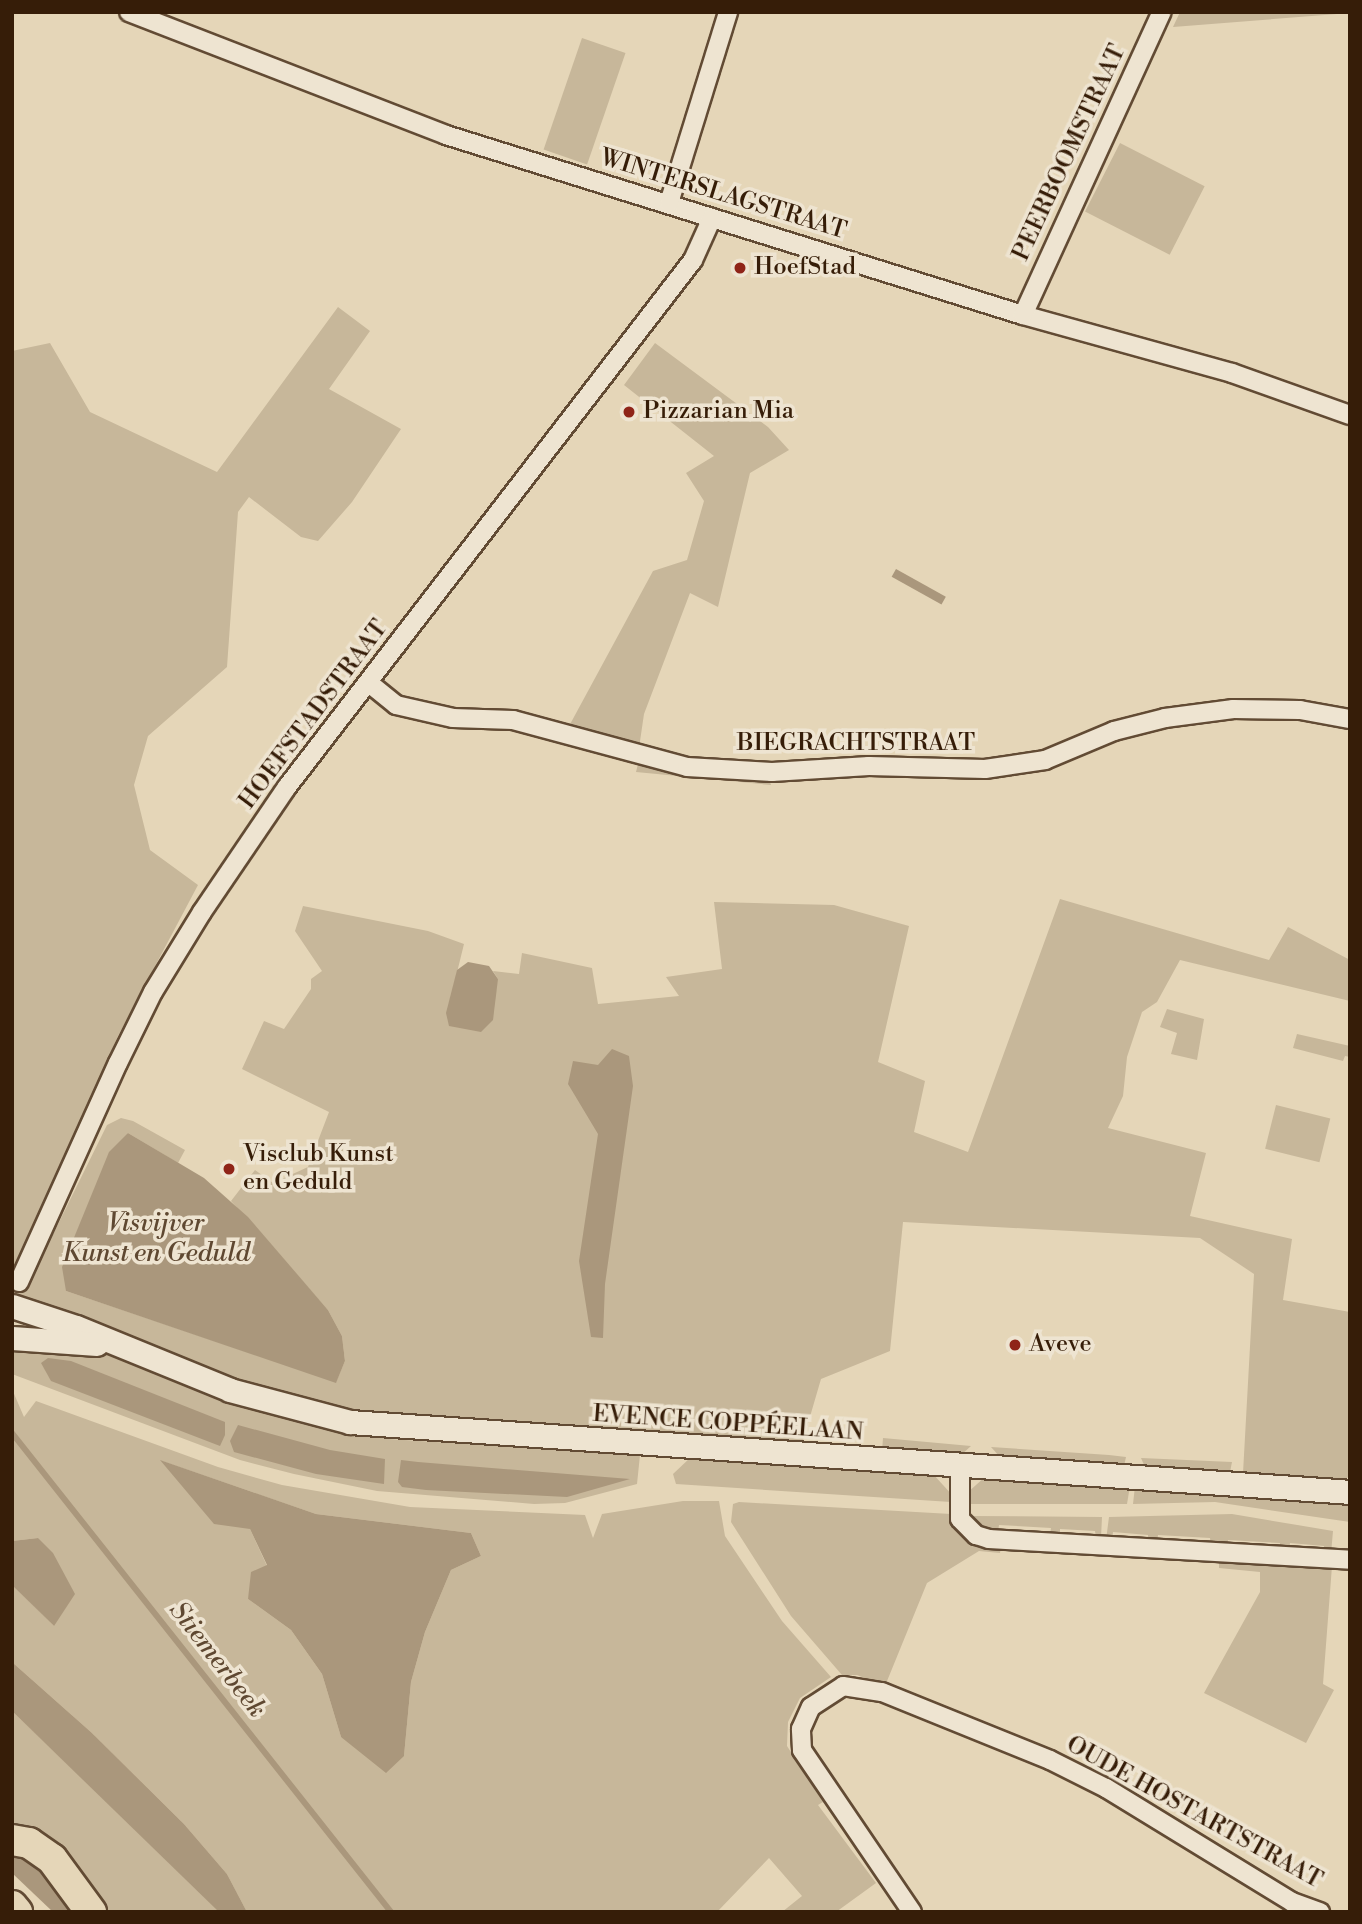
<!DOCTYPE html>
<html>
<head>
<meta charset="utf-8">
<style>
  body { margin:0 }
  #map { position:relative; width:1362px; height:1924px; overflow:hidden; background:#e5d6b8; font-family:"Libre Bodoni",serif }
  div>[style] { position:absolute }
  .green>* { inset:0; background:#c7b79a; transform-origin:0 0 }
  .water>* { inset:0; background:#aa977c; transform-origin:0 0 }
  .stream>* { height:6px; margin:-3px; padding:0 3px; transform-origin:3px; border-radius:3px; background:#aa977c }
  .roads { filter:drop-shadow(2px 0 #624b34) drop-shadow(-2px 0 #624b34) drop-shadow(0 2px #624b34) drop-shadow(0 -2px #624b34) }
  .minor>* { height:18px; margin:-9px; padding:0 9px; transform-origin:9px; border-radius:9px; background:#eee4d1 }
  .tertiary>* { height:23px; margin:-11.5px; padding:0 11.5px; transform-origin:11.5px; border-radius:11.5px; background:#eee4d1 }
  .trunk>* { height:30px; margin:-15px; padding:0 15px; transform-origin:15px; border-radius:15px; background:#e5d6b8 }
  .dots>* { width:19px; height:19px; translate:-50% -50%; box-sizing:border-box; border:4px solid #eee4d1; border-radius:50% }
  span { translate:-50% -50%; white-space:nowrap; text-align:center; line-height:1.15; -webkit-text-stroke:7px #eee4d1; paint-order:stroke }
  .street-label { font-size:24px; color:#361d08 }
  .poi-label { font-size:24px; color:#361d08 }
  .left { translate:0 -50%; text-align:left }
  .water-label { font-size:26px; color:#5f4831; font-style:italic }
  .frame { position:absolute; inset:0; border:14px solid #361d08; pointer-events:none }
</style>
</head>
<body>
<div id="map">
  <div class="green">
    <i style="clip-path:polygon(1180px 12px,1350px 12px,1350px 13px,1173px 27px)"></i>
    <i style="left:582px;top:38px;width:46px;height:118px;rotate:19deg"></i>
    <i style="left:1120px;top:143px;width:95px;height:77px;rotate:27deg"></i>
    <i style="clip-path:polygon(338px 307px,370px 331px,329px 389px,401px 429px,352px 502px,318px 541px,301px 537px,249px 497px,238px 512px,227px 667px,148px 736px,134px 785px,150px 850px,198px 885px,118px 1036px,12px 1275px,12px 351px,50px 343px,90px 412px,217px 472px)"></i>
    <i style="clip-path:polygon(655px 343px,768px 427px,789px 450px,750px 473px,718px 607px,690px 593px,644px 714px,639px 748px,568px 728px,653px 571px,687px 560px,704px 501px,686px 473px,714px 456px,624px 385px)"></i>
    <i style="clip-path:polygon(638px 764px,769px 779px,771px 785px,636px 772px)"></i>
    <i style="clip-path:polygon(1060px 899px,1269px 960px,1288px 927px,1350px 960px,1350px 1001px,1180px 960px,1157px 1002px,1142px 1012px,1127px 1057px,1123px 1096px,1108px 1128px,1206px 1153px,1190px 1216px,1292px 1239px,1283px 1300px,1350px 1312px,1350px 1476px,1342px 1481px,1243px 1473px,1254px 1274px,1200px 1238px,903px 1222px,890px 1351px,821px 1379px,802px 1444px,391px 1417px,322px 1405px,264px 1391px,12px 1299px,17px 1285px,27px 1287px,107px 1125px,121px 1118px,133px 1121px,185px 1150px,178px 1163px,128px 1133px,66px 1291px,336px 1382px,345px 1361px,342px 1336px,328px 1310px,231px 1201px,255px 1170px,273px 1183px,308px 1167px,329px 1112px,242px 1069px,264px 1021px,284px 1029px,311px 989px,311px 979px,322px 971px,295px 931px,303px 906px,428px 931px,464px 944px,447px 1013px,498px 979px,493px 971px,519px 974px,522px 953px,592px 968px,598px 1004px,679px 996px,666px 977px,722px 969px,714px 902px,834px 905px,909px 926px,878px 1062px,925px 1081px,914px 1132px,968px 1152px)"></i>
    <i style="clip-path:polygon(1167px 1009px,1204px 1019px,1197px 1060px,1171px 1054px,1177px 1033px,1160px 1027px)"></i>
    <i style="clip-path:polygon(1297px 1034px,1350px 1046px,1350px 1057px,1345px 1056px,1343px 1061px,1293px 1048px)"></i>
    <i style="left:1276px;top:1105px;width:56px;height:45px;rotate:14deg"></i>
    <i style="clip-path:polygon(12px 1344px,66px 1345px,108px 1355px,215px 1397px,295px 1420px,389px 1439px,640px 1455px,637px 1484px,565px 1503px,534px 1504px,377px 1491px,294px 1474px,240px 1460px,12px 1374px)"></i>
    <i style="clip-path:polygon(evenodd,12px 1389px,24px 1417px,36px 1401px,218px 1467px,282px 1485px,410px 1507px,585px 1515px,593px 1538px,602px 1514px,683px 1501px,719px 1501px,725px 1536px,782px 1621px,831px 1677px,800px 1698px,788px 1722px,787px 1746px,823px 1802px,818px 1805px,876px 1883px,836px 1912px,782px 1912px,802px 1896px,769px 1858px,717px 1912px,247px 1912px,227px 1874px,184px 1824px,92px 1733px,12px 1662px,12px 1563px,13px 1585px,54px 1626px,38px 1538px,12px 1541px,12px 1389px,162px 1461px,316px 1514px,471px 1533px,481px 1556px,451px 1570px,425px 1632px,411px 1682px,404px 1756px,341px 1737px,322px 1674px,291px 1630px,248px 1599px,267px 1566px,250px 1529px,162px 1461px)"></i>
    <i style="clip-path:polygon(883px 1438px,971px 1446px,961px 1455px,882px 1451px)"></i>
    <i style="clip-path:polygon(991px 1447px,1109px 1455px,1126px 1457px,1124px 1466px,1000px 1457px)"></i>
    <i style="clip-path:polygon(691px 1457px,933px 1474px,953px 1496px,951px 1502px,676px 1484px,673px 1474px)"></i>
    <i style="clip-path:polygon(1141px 1458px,1232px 1462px,1230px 1472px,1145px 1467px)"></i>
    <i style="clip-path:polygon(985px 1477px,1130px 1486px,1127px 1504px,966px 1504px,967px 1493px)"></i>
    <i style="clip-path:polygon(1135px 1486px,1350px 1502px,1350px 1522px,1215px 1502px,1133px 1504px)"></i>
    <i style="clip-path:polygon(739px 1502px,951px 1514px,964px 1535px,979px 1544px,1001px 1547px,1000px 1553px,979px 1551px,927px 1583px,885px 1686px,857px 1675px,842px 1675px,791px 1616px,731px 1522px,733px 1504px)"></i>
    <i style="clip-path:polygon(1232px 1514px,1333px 1531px,1331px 1554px,1324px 1553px,1324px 1546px,1290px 1543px,1289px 1551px,1280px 1551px,1280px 1543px,1228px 1540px,1227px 1548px,1211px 1546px,1210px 1538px,1158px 1535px,1157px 1543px,1148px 1542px,1148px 1535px,1113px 1532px,1112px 1540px,1106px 1540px,1109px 1517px)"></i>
    <i style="clip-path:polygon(969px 1516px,1102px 1517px,1101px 1538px,1096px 1538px,1095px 1531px,1060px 1529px,1060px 1536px,1050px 1535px,1051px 1528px,999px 1525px,998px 1532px,993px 1532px)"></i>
    <i style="clip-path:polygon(1219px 1560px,1332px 1566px,1323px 1684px,1334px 1690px,1306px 1743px,1204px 1693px,1260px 1592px,1260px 1572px,1219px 1568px)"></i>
    <i style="clip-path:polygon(12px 1711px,211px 1901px,219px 1912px,101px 1912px,12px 1830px)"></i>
  </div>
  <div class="water">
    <i style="left:896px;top:569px;width:57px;height:9px;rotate:29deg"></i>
    <i style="clip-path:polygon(468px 962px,489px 966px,498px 979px,493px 1020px,481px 1032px,449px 1026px,446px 1013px,457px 970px)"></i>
    <i style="clip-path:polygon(612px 1049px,629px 1056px,633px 1086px,605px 1284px,603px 1338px,591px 1337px,579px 1261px,598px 1134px,568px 1084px,573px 1061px,598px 1065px)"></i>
    <i style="clip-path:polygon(128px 1133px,204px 1178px,248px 1217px,328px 1310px,342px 1336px,345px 1361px,336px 1383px,66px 1291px,62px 1267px,109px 1152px)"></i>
    <i style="clip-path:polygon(48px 1358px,71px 1361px,225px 1422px,225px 1435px,220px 1446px,51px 1381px,41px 1363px)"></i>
    <i style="clip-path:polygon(238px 1425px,330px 1450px,385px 1459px,384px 1484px,316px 1474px,234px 1452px,230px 1441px)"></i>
    <i style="clip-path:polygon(160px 1460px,316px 1514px,471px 1533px,481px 1556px,451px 1570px,425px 1632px,411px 1682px,404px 1756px,386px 1773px,341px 1737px,322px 1674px,291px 1630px,248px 1599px,251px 1572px,267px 1565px,250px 1529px,214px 1524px)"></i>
    <i style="clip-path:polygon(401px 1460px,418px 1462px,630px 1479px,567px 1497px,426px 1490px,402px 1487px,398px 1482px)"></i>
    <i style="clip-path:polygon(38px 1538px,53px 1553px,75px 1594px,54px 1626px,12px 1585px,12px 1541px)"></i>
    <i style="clip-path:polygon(12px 1662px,92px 1733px,184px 1824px,227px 1874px,247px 1912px,219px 1912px,12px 1711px)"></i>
    <i style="clip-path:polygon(12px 1853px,36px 1861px,77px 1912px,53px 1912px,12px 1873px)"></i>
  </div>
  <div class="stream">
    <i style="left:12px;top:1433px;width:611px;rotate:51.65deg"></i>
  </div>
  <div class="roads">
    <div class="minor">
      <i style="left:129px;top:12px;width:340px;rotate:21.2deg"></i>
      <i style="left:446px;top:135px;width:604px;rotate:17.33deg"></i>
      <i style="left:1023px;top:315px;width:217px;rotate:15.5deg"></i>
      <i style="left:1232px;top:373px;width:125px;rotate:19.6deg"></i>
      <i style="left:669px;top:203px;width:200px;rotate:-72.8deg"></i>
      <i style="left:1023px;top:315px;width:333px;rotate:-65.4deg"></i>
      <i style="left:369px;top:683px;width:35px;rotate:39deg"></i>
      <i style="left:396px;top:705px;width:58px;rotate:12.8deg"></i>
      <i style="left:453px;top:718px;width:60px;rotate:1.9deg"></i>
      <i style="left:513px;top:720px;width:180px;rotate:15.1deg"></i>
      <i style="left:687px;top:767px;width:85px;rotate:3.4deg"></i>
      <i style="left:772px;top:772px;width:97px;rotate:-3.5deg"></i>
      <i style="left:869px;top:766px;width:116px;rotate:1.5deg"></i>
      <i style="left:985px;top:769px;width:61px;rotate:-8.5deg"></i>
      <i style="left:1045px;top:760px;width:75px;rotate:-22.8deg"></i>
      <i style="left:1114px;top:731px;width:53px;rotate:-14.3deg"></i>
      <i style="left:1165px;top:718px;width:69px;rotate:-7.5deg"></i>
      <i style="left:1233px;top:709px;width:67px;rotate:0.9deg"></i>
      <i style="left:1300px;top:710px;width:51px;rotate:10.2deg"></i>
      <i style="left:19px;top:1282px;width:240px;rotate:-65.7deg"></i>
      <i style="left:118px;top:1063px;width:79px;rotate:-63.8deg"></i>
      <i style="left:153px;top:992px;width:94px;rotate:-58.5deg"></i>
      <i style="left:202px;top:912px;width:151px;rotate:-55.8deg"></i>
      <i style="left:287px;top:787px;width:665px;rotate:-52.39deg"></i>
      <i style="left:693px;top:260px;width:46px;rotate:-65.7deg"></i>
      <i style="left:960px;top:1466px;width:53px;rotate:90deg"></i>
      <i style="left:960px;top:1519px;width:23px;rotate:45deg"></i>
      <i style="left:976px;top:1535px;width:14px;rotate:17deg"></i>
      <i style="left:989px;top:1539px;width:362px;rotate:3.3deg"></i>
      <i style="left:912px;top:1912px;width:196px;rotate:-124.2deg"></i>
      <i style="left:802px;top:1750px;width:21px;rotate:-93deg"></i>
      <i style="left:801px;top:1729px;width:24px;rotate:-66deg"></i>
      <i style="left:811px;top:1707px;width:38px;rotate:-33deg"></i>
      <i style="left:843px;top:1686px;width:39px;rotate:9deg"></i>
      <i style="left:882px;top:1692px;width:181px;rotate:22deg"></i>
      <i style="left:1050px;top:1760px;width:63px;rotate:26.6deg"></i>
      <i style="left:1106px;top:1788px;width:218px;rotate:31.5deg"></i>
      <i style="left:1292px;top:1902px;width:30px;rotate:20deg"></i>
    </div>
    <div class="tertiary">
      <i style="left:12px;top:1306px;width:67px;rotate:18.2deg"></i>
      <i style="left:76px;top:1327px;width:166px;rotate:22.2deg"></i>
      <i style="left:230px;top:1390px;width:124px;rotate:14.9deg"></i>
      <i style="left:350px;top:1422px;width:1002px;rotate:4deg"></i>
      <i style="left:12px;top:1338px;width:85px;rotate:4deg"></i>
    </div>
    <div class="trunk">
      <i style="left:12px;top:1840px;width:17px;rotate:10deg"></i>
      <i style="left:29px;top:1843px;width:28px;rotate:35deg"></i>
      <i style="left:52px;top:1859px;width:66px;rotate:53.7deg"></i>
      <i style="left:12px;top:1906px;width:8px;rotate:50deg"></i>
    </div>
  </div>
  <div class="dots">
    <i style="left:740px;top:268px;background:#8f2418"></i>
    <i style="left:629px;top:412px;background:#8f2418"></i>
    <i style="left:229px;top:1169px;background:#8f2418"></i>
    <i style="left:1015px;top:1345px;background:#8f2418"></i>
  </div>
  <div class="street-label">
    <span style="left:1070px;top:153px;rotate:-65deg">PEERBOOMSTRAAT</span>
    <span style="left:723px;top:195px;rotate:17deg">WINTERSLAGSTRAAT</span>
    <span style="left:314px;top:715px;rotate:-53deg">HOEFSTADSTRAAT</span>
    <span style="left:856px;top:744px">BIEGRACHTSTRAAT</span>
    <span style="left:728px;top:1424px;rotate:4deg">EVENCE COPPÉELAAN</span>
    <span style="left:1194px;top:1813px;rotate:29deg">OUDE HOSTARTSTRAAT</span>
  </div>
  <div class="poi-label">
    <span class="left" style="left:754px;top:268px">HoefStad</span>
    <span class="left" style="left:643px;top:412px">Pizzarian Mia</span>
    <span class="left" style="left:243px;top:1169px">Visclub Kunst<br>en Geduld</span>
    <span class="left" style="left:1029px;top:1345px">Aveve</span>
  </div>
  <div class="water-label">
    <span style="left:156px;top:1239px">Visvijver<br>Kunst en Geduld</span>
    <span style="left:217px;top:1660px;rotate:52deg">Stiemerbeek</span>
  </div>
  <div class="frame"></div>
</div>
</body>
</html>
